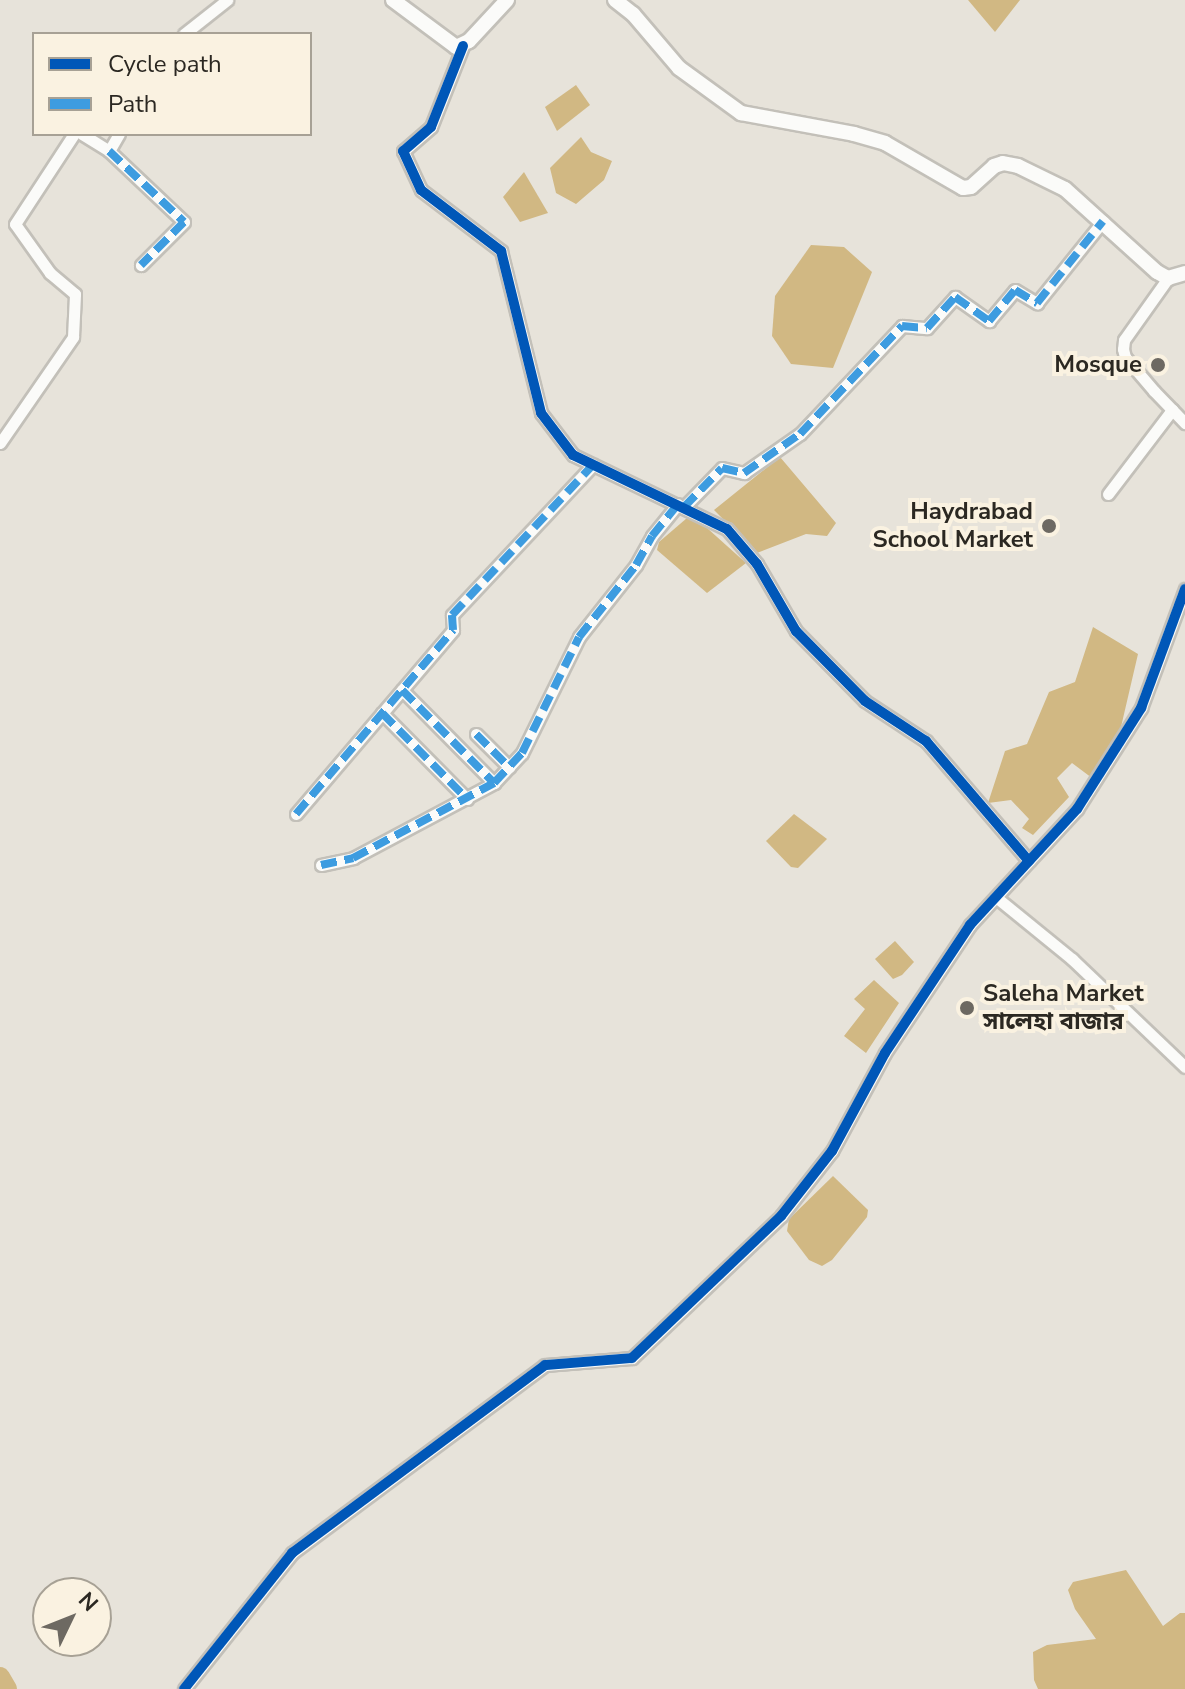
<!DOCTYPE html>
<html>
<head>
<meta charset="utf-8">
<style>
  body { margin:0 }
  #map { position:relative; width:1185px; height:1689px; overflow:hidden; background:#e7e3da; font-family:"Nunito Sans","Noto Sans Bengali",sans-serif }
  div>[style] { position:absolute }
  .water>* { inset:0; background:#d1b883 }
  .river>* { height:20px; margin:-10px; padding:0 10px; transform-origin:10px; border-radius:10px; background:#d1b883 }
  .roads { filter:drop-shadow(2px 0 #c3c0b9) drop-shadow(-2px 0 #c3c0b9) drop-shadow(0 2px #c3c0b9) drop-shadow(0 -2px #c3c0b9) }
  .minor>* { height:11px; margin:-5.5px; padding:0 5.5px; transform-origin:5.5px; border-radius:5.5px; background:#fbfbf9 }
  .tertiary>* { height:14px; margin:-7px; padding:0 7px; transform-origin:7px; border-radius:7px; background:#fbfbf9 }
  .quiet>* { height:8px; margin-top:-4px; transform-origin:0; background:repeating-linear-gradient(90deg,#3d9ce0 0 16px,transparent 0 24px) }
  .cycleway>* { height:10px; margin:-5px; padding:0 5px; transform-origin:5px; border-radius:5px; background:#0057b8 }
  .dots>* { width:22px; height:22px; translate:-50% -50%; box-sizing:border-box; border:4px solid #faf2e1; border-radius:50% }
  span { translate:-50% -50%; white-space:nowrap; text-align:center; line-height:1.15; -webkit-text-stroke:8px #faf2e1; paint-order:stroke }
  .poi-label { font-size:24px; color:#2b2822; font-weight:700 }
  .right { translate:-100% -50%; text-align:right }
  .left { translate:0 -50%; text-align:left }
  .legend { position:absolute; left:32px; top:32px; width:280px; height:104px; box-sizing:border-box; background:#faf2e1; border:2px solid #a7a195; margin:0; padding:10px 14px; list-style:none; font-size:24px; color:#2b2822 }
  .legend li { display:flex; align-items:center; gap:16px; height:40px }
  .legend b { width:40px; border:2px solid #a7a195 }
  .north { position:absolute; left:32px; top:1577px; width:80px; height:80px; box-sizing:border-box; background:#faf2e1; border:2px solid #a7a195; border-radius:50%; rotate:47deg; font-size:22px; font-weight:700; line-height:32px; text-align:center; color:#2b2822 }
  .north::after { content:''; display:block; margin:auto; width:28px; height:36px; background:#6d6962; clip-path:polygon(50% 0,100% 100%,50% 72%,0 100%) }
</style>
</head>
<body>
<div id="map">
  <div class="water">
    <i style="clip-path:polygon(968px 0,1020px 0,995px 32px)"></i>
    <i style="clip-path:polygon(576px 85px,590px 105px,557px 131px,545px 107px)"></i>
    <i style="clip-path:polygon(581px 137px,591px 152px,612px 161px,604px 180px,576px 204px,556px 193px,550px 168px)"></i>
    <i style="clip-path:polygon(524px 172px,548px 213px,520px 222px,503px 197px)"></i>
    <i style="clip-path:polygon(811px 245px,844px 247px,872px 272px,833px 368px,791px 364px,772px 336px,775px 296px)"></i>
    <i style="clip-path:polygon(780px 457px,836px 523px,827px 536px,806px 534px,757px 553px,714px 510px)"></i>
    <i style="clip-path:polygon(687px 518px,697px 519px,746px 563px,707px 593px,657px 550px,659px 542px)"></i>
    <i style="clip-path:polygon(1093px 627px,1138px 654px,1121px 727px,1092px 778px,1072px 763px,1057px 778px,1069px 797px,1033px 835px,1022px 828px,1029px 819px,1011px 800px,988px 803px,1005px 751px,1027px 744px,1049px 692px,1075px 682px)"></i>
    <i style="clip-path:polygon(794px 814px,827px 839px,798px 868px,791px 867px,766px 841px)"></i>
    <i style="clip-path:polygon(895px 941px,914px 962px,902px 975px,893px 979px,875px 959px)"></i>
    <i style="clip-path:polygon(874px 980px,899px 1003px,866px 1053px,844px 1036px,865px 1009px,854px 999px)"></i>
    <i style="clip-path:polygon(833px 1176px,868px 1210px,867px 1217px,832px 1260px,822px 1266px,809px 1260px,787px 1231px,789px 1219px)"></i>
    <i style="clip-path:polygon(1126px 1570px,1163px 1626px,1180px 1613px,1185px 1613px,1185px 1689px,1038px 1689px,1034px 1680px,1033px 1652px,1047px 1645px,1096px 1639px,1075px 1609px,1068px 1590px,1073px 1582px)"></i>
  </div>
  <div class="river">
    <i style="left:0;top:1677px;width:14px;rotate:60deg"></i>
  </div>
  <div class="roads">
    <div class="minor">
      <i style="left:184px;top:34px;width:55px;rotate:-38.3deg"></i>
      <i style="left:463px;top:46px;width:87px;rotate:111.6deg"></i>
      <i style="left:431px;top:127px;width:37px;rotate:139deg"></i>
      <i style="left:403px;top:151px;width:43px;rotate:65.2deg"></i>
      <i style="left:421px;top:190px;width:101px;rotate:37.3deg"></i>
      <i style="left:501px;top:251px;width:167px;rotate:76.1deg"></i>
      <i style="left:541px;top:413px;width:53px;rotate:52.7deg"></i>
      <i style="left:573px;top:455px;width:171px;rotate:25.7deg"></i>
      <i style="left:727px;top:529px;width:46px;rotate:49.4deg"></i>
      <i style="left:757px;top:564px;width:78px;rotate:59.8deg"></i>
      <i style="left:796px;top:631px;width:98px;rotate:45.4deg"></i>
      <i style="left:865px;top:701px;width:73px;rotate:33.3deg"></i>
      <i style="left:926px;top:741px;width:158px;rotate:49.4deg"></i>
      <i style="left:82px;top:134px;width:32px;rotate:32deg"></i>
      <i style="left:109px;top:151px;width:20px;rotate:-60deg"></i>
      <i style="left:109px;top:151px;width:103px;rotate:43.4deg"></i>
      <i style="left:184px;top:222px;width:61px;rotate:135deg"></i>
      <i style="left:1168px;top:278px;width:76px;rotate:125.4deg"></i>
      <i style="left:1124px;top:340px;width:9px;rotate:96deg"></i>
      <i style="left:1123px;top:349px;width:8px;rotate:76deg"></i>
      <i style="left:1125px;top:357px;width:45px;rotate:49.5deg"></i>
      <i style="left:1154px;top:391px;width:45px;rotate:45.9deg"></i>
      <i style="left:0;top:443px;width:129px;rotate:-55.4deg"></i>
      <i style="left:73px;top:337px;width:43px;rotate:-87.3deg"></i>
      <i style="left:75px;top:294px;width:33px;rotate:-140deg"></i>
      <i style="left:50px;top:273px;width:60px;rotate:-125.5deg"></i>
      <i style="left:15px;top:224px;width:108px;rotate:-56.8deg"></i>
      <i style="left:1108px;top:494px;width:106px;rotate:-52.7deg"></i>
      <i style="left:684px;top:507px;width:54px;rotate:-45.7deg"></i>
      <i style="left:722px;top:468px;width:23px;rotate:13deg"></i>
      <i style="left:744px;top:473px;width:68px;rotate:-34.9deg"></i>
      <i style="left:800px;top:434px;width:149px;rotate:-46.6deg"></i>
      <i style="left:902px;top:326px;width:25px;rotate:5deg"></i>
      <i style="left:927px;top:328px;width:42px;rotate:-47.9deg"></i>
      <i style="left:955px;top:297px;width:42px;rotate:35.2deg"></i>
      <i style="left:989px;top:321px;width:40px;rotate:-50deg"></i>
      <i style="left:1015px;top:290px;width:26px;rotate:31deg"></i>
      <i style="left:1037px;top:303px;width:105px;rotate:-51.2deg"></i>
      <i style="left:402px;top:690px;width:131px;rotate:45.3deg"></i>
      <i style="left:382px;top:713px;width:121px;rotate:45.3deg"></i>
      <i style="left:476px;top:734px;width:47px;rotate:45deg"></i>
      <i style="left:296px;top:814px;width:242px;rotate:-49.5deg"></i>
      <i style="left:453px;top:630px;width:15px;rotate:-94deg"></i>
      <i style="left:452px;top:615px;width:206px;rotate:-46.8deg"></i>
      <i style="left:321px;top:865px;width:33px;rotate:-12deg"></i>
      <i style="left:353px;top:858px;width:160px;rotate:-28deg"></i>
      <i style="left:494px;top:783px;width:41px;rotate:-47deg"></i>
      <i style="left:522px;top:753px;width:129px;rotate:-63.8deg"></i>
      <i style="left:579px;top:637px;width:92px;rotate:-51.6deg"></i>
      <i style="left:636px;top:565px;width:33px;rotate:-61deg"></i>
      <i style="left:652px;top:536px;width:41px;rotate:-50.9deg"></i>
      <i style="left:997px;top:898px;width:97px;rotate:39.1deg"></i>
      <i style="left:1072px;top:959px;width:156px;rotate:43.7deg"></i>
      <i style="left:184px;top:1689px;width:174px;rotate:-51.5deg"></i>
      <i style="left:292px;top:1553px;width:315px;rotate:-36.6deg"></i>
      <i style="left:545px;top:1365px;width:87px;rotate:-4.6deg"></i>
      <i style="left:632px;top:1358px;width:206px;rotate:-43.6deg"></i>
      <i style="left:781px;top:1216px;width:83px;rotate:-51.9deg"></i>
      <i style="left:832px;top:1151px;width:111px;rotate:-61.6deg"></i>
      <i style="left:885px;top:1053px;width:154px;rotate:-56.4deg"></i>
      <i style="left:970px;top:925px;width:158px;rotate:-47.3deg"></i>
      <i style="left:1077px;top:809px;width:120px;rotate:-57.6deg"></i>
      <i style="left:1141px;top:708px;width:127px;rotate:-69.7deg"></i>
    </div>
    <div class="tertiary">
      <i style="left:393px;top:0;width:79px;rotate:36.7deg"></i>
      <i style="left:456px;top:47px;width:14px;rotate:-25deg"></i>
      <i style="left:469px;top:41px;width:56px;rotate:-47.2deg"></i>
      <i style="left:615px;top:0;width:23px;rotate:38deg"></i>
      <i style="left:633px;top:14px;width:71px;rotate:49.6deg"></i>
      <i style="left:679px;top:68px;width:77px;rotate:36deg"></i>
      <i style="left:741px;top:113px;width:115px;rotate:10.5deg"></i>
      <i style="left:854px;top:134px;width:32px;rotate:16deg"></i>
      <i style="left:885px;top:143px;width:90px;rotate:30deg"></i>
      <i style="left:963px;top:188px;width:8px;rotate:-7deg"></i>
      <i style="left:971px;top:187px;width:31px;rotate:-42deg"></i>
      <i style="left:994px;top:166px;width:9px;rotate:-18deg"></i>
      <i style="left:1003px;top:163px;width:15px;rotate:11deg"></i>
      <i style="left:1018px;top:166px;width:52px;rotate:26.1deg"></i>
      <i style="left:1065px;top:189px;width:124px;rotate:42.1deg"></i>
      <i style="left:1157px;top:272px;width:13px;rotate:29deg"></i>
      <i style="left:1168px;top:278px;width:18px;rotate:-16deg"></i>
    </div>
  </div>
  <div class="quiet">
    <i style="left:109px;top:151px;width:103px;rotate:43.4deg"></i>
    <i style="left:184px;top:222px;width:61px;rotate:135deg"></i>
    <i style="left:684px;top:507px;width:54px;rotate:-45.7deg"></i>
    <i style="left:722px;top:468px;width:23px;rotate:13deg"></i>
    <i style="left:744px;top:473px;width:68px;rotate:-34.9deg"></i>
    <i style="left:800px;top:434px;width:149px;rotate:-46.6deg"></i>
    <i style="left:902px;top:326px;width:25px;rotate:5deg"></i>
    <i style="left:927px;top:328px;width:42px;rotate:-47.9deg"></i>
    <i style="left:955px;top:297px;width:42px;rotate:35.2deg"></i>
    <i style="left:989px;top:321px;width:40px;rotate:-50deg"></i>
    <i style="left:1015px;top:290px;width:26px;rotate:31deg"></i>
    <i style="left:1037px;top:303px;width:105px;rotate:-51.2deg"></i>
    <i style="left:402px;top:690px;width:131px;rotate:45.3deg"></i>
    <i style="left:382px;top:713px;width:121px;rotate:45.3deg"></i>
    <i style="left:476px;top:734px;width:47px;rotate:45deg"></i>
    <i style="left:296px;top:814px;width:242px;rotate:-49.5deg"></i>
    <i style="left:453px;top:630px;width:15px;rotate:-94deg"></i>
    <i style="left:452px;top:615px;width:206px;rotate:-46.8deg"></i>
    <i style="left:321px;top:865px;width:33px;rotate:-12deg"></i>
    <i style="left:353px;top:858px;width:160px;rotate:-28deg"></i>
    <i style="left:494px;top:783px;width:41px;rotate:-47deg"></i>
    <i style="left:522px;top:753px;width:129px;rotate:-63.8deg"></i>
    <i style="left:579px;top:637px;width:92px;rotate:-51.6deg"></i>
    <i style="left:636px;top:565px;width:33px;rotate:-61deg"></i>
    <i style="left:652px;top:536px;width:41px;rotate:-50.9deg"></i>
  </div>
  <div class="cycleway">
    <i style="left:463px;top:46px;width:87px;rotate:111.6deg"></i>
    <i style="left:431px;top:127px;width:37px;rotate:139deg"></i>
    <i style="left:403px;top:151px;width:43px;rotate:65.2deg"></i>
    <i style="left:421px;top:190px;width:101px;rotate:37.3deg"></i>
    <i style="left:501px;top:251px;width:167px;rotate:76.1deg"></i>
    <i style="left:541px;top:413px;width:53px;rotate:52.7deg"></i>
    <i style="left:573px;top:455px;width:171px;rotate:25.7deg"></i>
    <i style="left:727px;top:529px;width:46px;rotate:49.4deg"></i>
    <i style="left:757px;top:564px;width:78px;rotate:59.8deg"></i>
    <i style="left:796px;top:631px;width:98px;rotate:45.4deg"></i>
    <i style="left:865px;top:701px;width:73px;rotate:33.3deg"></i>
    <i style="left:926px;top:741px;width:158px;rotate:49.4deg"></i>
    <i style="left:184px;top:1689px;width:174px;rotate:-51.5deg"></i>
    <i style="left:292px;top:1553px;width:315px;rotate:-36.6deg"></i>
    <i style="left:545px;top:1365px;width:87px;rotate:-4.6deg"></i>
    <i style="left:632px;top:1358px;width:206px;rotate:-43.6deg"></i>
    <i style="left:781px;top:1216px;width:83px;rotate:-51.9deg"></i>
    <i style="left:832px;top:1151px;width:111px;rotate:-61.6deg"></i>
    <i style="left:885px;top:1053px;width:154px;rotate:-56.4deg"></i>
    <i style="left:970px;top:925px;width:158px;rotate:-47.3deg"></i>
    <i style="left:1077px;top:809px;width:120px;rotate:-57.6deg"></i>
    <i style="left:1141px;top:708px;width:127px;rotate:-69.7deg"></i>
  </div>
  <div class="dots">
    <i style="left:1158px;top:365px;background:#6d6962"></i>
    <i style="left:1049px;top:526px;background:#6d6962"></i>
    <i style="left:967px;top:1008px;background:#6d6962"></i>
  </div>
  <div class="poi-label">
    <span class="right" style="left:1142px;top:365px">Mosque</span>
    <span class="right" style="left:1033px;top:526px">Haydrabad<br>School Market</span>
    <span class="left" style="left:983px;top:1008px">Saleha Market<br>সালেহা বাজার</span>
  </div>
  <ul class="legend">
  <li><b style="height:10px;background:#0057b8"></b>Cycle path</li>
  <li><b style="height:10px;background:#3d9ce0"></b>Path</li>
  </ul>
  <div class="north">N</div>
</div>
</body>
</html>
